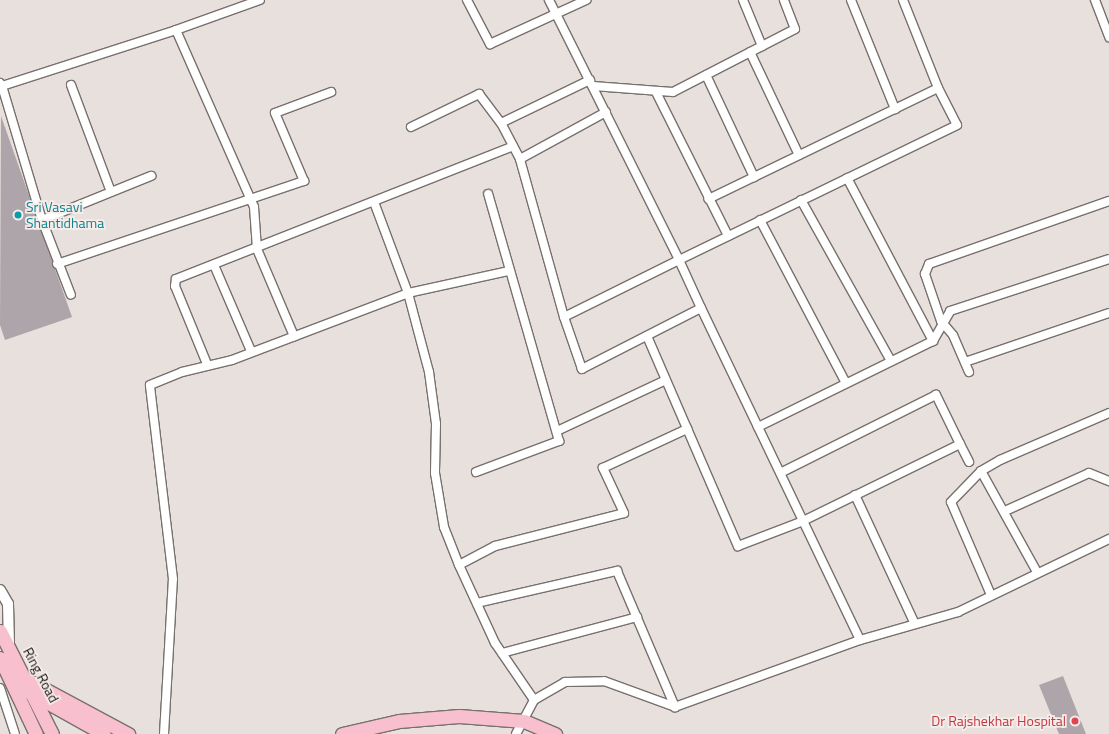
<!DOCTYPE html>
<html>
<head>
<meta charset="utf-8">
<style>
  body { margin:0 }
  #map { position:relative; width:1109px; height:734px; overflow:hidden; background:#e8e0dc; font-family:"Titillium Web",sans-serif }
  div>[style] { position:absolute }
  .building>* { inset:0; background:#ada5a9 }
  .roads { filter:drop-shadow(1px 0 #78706d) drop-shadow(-1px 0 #78706d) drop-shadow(0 1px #78706d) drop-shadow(0 -1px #78706d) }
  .minor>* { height:8px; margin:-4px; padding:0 4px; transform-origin:4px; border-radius:4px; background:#fff }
  .tertiary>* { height:10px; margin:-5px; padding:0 5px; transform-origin:5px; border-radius:5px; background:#fff }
  .trunk>* { height:13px; margin:-6.5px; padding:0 6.5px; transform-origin:6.5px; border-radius:6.5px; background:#f8c0ce }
  .dots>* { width:11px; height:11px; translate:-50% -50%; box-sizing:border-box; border:2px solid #f6edea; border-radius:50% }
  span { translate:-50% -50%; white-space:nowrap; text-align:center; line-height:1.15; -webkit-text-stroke:3.5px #f6edea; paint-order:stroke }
  .culture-label { font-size:14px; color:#0d838f }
  .left { translate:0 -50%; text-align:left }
  .street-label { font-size:14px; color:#141110 }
  .health-label { font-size:14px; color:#be3a42 }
  .right { translate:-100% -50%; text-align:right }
</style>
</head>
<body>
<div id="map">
  <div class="building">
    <i style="clip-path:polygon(1px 116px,72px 317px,5px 340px,0 325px)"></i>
    <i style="clip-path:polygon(1063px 676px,1086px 734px,1059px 734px,1039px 685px)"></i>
  </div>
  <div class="roads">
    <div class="minor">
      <i style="left:467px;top:0;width:50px;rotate:62.4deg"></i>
      <i style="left:490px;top:44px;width:106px;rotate:-24.6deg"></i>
      <i style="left:549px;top:0;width:291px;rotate:63.4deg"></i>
      <i style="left:679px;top:260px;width:309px;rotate:-25.9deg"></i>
      <i style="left:957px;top:125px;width:42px;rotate:-117.2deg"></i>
      <i style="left:938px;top:88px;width:255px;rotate:154.2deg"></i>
      <i style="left:743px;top:0;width:50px;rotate:67.6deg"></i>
      <i style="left:851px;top:0;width:118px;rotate:68deg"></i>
      <i style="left:903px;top:0;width:95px;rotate:68.3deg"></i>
      <i style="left:1095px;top:0;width:40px;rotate:69deg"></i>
      <i style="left:176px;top:30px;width:193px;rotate:66.2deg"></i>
      <i style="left:254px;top:207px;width:42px;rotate:85.9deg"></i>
      <i style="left:257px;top:249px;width:95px;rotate:67deg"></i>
      <i style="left:750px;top:52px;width:114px;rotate:64.6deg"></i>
      <i style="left:706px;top:75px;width:113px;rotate:64.8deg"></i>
      <i style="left:0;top:83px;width:4px;rotate:56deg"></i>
      <i style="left:2px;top:86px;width:183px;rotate:-17.8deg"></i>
      <i style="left:176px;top:30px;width:89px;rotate:-19.7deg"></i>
      <i style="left:71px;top:85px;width:114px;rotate:69.5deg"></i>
      <i style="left:2px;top:86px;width:140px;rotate:73.4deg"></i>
      <i style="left:42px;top:220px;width:80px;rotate:68.9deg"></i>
      <i style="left:593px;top:86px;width:80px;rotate:4.3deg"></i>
      <i style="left:673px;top:92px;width:137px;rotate:-27.3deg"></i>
      <i style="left:795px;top:29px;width:31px;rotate:-111deg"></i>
      <i style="left:656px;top:92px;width:161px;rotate:63.4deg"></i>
      <i style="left:411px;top:127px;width:76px;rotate:-25.9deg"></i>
      <i style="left:479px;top:94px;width:36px;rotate:53deg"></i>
      <i style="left:520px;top:159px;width:98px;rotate:-28.7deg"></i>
      <i style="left:801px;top:200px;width:184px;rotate:60.8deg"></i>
      <i style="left:374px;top:202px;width:97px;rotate:69.5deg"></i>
      <i style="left:408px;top:293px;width:82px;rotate:75.1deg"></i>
      <i style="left:429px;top:372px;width:52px;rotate:82.3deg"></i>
      <i style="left:436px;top:424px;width:49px;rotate:91.2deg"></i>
      <i style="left:435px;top:473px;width:55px;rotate:80.5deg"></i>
      <i style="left:444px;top:527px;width:41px;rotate:68.5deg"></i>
      <i style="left:42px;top:220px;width:118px;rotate:-22deg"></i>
      <i style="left:760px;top:220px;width:184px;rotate:62.2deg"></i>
      <i style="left:57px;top:264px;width:261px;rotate:-18.6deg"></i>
      <i style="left:304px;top:181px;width:74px;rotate:-113.1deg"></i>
      <i style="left:275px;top:113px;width:60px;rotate:-20.6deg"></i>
      <i style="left:214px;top:265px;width:94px;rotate:66.7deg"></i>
      <i style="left:701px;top:308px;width:368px;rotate:64.4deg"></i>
      <i style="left:564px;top:317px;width:128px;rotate:-26.4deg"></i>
      <i style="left:679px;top:260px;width:53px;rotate:65.4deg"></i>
      <i style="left:701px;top:308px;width:134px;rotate:152.9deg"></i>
      <i style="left:582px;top:369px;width:55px;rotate:-109.1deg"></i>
      <i style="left:564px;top:317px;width:164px;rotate:-105.6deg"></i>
      <i style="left:520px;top:159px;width:41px;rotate:-117.8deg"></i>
      <i style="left:501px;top:123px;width:99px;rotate:-25.8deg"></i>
      <i style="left:647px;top:336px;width:229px;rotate:66.6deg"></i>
      <i style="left:738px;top:546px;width:70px;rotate:-21deg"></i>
      <i style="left:803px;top:521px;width:175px;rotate:-26.1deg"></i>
      <i style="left:960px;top:444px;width:55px;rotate:-116.1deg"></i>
      <i style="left:936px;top:395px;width:174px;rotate:153.4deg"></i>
      <i style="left:933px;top:341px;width:34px;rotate:-60deg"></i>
      <i style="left:950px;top:311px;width:167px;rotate:-18.1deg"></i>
      <i style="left:965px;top:362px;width:152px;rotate:-18.8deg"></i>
      <i style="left:207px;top:364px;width:84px;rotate:-112.3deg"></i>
      <i style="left:175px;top:286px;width:7px;rotate:-82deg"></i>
      <i style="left:176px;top:279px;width:362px;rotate:-21.5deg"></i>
      <i style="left:969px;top:372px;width:40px;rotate:-113.4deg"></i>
      <i style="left:953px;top:335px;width:18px;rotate:-131deg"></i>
      <i style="left:941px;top:321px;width:50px;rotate:-108.8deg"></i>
      <i style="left:925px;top:274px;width:11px;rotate:-68deg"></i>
      <i style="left:929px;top:264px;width:191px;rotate:-19.3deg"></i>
      <i style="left:758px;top:427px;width:195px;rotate:-26.2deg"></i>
      <i style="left:933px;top:341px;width:184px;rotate:-117.8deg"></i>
      <i style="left:557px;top:431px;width:120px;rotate:-25.1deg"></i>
      <i style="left:960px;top:444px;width:20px;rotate:63deg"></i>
      <i style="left:981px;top:471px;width:115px;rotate:61deg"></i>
      <i style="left:476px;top:472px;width:89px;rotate:-20.5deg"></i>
      <i style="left:559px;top:441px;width:257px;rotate:-106deg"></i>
      <i style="left:855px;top:495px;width:142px;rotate:65.1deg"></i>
      <i style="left:1005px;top:511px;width:92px;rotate:-24.3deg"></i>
      <i style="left:1089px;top:473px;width:22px;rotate:22deg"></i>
      <i style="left:991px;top:595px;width:101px;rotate:-113.3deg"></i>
      <i style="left:951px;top:502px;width:43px;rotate:-45.9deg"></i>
      <i style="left:981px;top:471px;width:22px;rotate:-30deg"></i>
      <i style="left:1000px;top:460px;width:119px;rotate:-23.3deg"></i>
      <i style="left:477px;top:603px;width:144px;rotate:-12.9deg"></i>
      <i style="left:617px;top:571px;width:148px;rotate:66.9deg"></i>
      <i style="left:502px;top:653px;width:140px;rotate:-14.9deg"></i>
      <i style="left:0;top:688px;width:48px;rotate:71.9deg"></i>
      <i style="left:534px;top:700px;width:69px;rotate:-124.4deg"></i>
      <i style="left:495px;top:643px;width:86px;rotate:-114.8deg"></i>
      <i style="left:459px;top:565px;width:41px;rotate:-27.8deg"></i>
      <i style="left:495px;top:546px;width:133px;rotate:-14.3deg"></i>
      <i style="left:624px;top:513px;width:50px;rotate:-115deg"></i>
      <i style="left:603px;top:468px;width:93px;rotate:-24.9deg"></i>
      <i style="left:164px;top:734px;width:155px;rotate:-86.7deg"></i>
      <i style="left:173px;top:579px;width:195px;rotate:-96.8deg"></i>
      <i style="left:150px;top:385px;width:35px;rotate:-22deg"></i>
      <i style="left:182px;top:372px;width:51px;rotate:-13.5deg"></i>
      <i style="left:232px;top:360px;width:188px;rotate:-20.8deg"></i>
      <i style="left:408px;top:293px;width:103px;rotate:-12.3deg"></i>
      <i style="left:516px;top:734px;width:38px;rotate:-62deg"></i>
      <i style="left:534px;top:700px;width:36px;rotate:-30deg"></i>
      <i style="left:565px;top:682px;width:39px;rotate:-1deg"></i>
      <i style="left:604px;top:681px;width:76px;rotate:20.1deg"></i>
      <i style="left:675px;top:707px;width:197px;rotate:-19.9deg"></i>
      <i style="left:860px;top:640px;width:102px;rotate:-15.9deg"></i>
      <i style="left:958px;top:612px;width:168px;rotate:-25.8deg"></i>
    </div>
    <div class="tertiary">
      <i style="left:0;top:590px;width:16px;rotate:60deg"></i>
      <i style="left:8px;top:604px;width:42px;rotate:88.6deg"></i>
    </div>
    <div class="trunk">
      <i style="left:0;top:631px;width:115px;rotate:63.2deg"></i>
      <i style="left:0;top:658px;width:84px;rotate:64.7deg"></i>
      <i style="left:5px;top:668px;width:140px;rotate:28.2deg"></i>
      <i style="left:13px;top:683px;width:104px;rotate:29.3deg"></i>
      <i style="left:342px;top:734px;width:58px;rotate:-12.8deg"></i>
      <i style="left:399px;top:721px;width:60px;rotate:-4.8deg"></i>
      <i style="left:459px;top:716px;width:65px;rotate:4.4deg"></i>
      <i style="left:524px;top:721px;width:34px;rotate:23deg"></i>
    </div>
  </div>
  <div class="dots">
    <i style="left:18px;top:215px;background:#0f9aa8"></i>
    <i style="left:1075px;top:721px;background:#e0444e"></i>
  </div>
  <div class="culture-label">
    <span class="left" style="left:26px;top:215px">Sri Vasavi<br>Shantidhama</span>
  </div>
  <div class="street-label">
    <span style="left:41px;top:675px;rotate:62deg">Ring Road</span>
  </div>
  <div class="health-label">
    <span class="right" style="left:1066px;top:721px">Dr Rajshekhar Hospital</span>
  </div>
</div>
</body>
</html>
